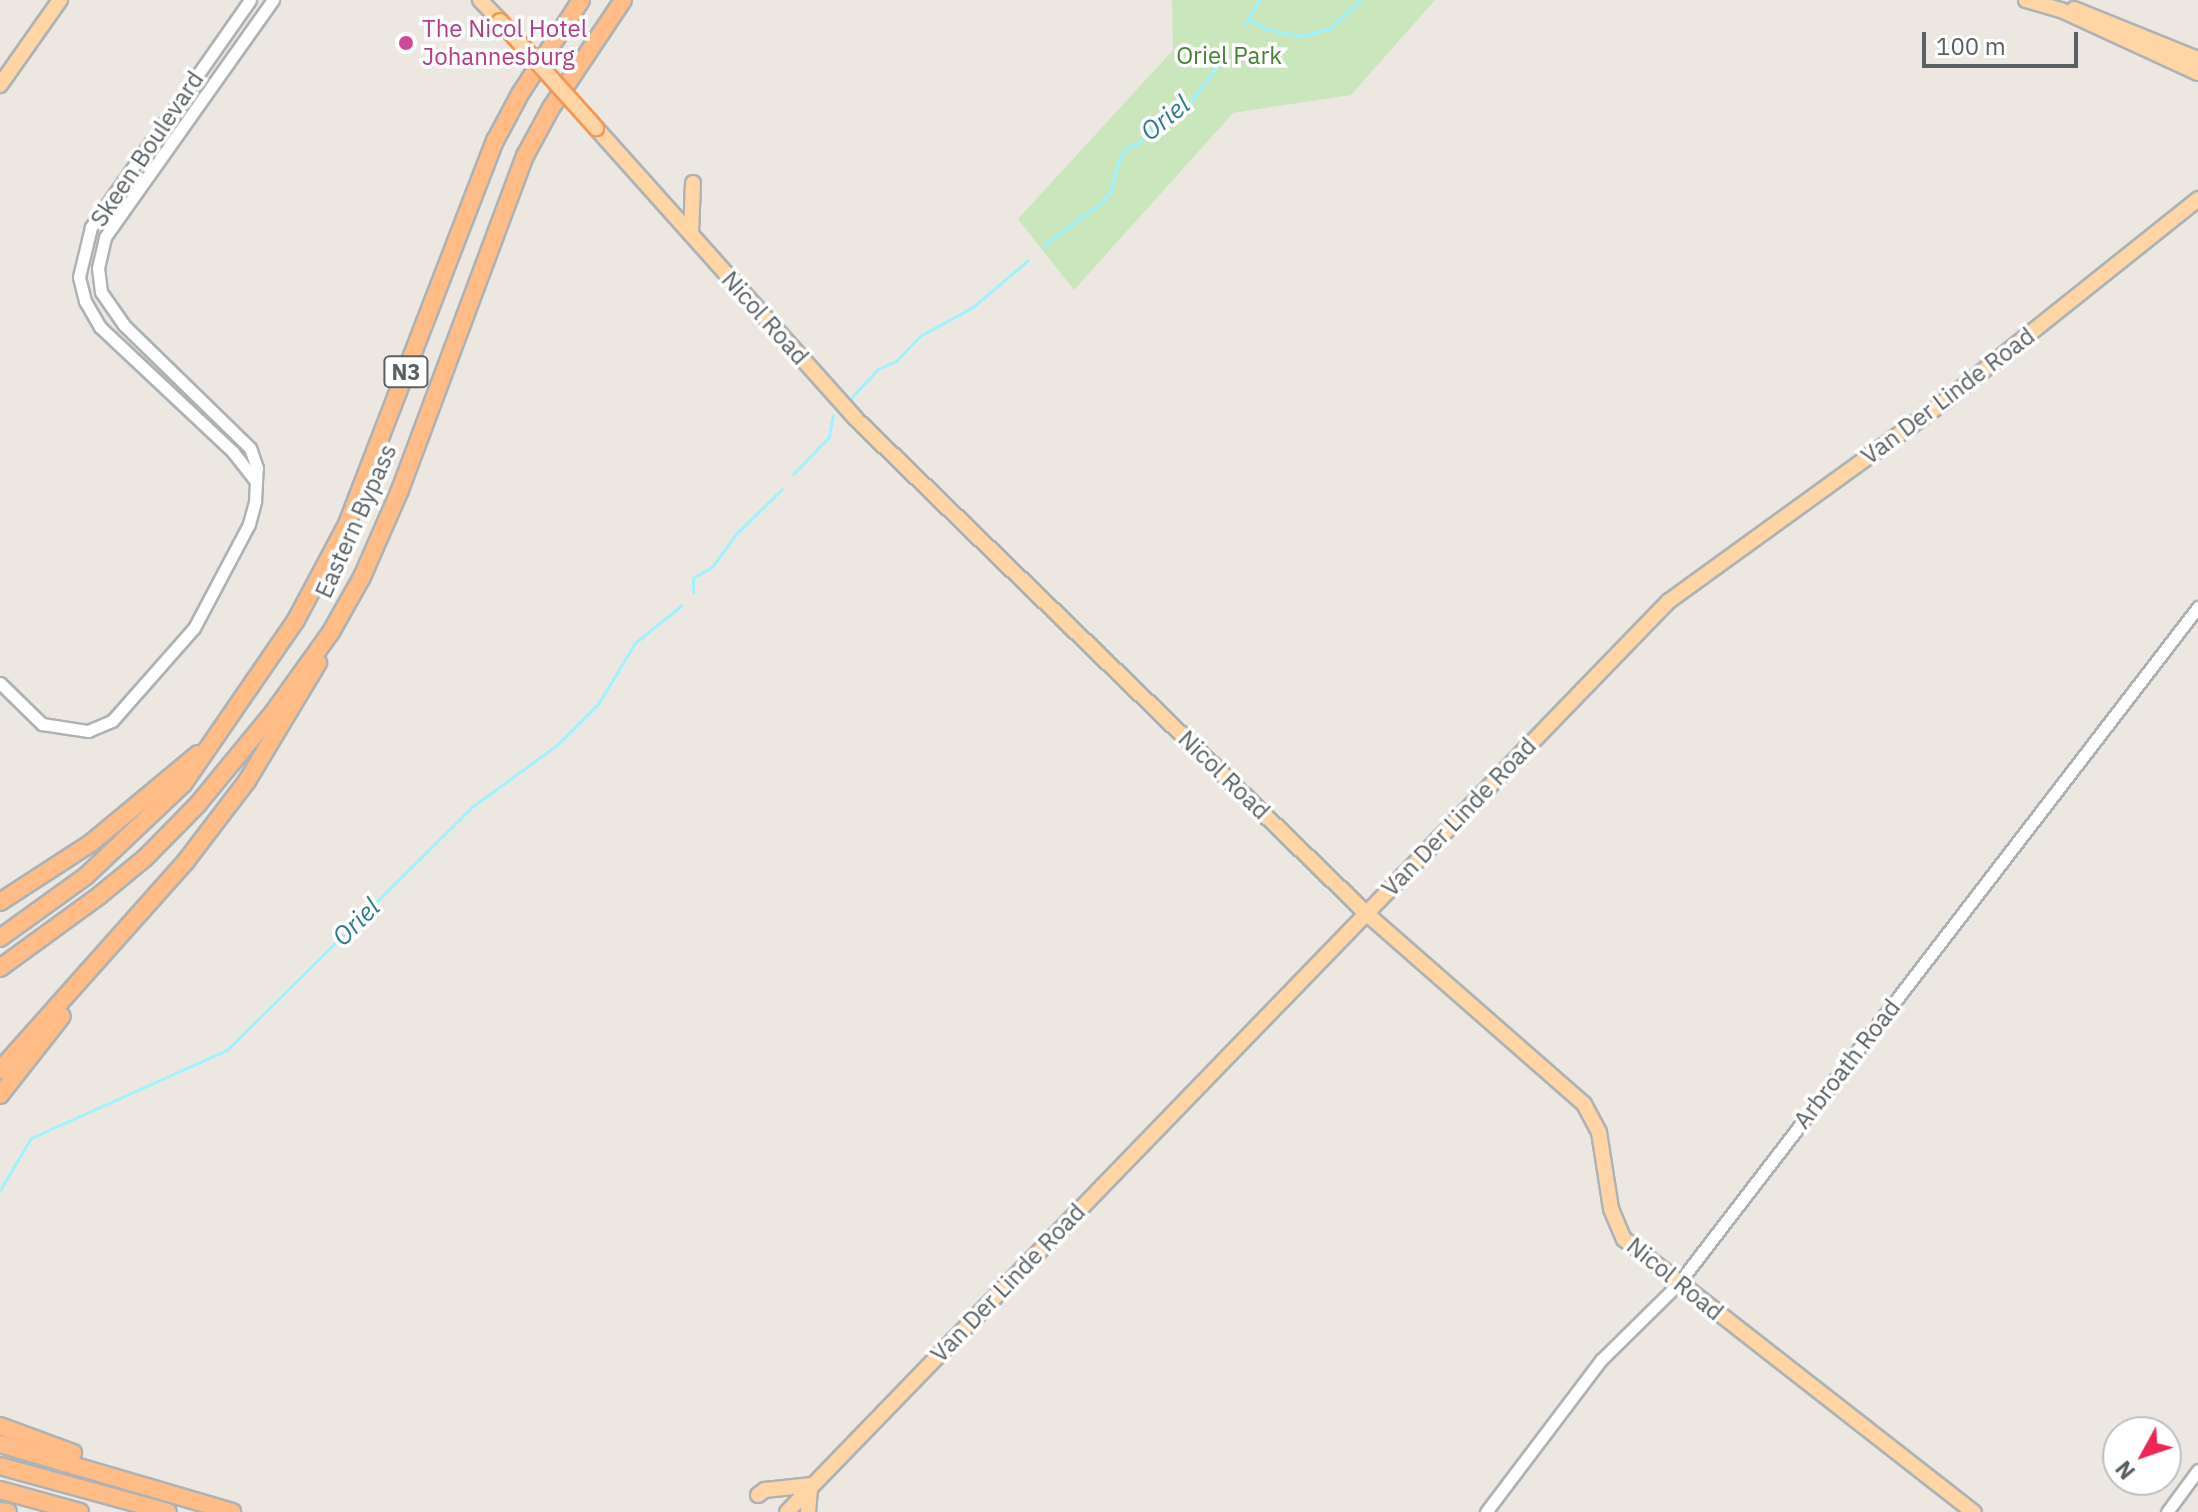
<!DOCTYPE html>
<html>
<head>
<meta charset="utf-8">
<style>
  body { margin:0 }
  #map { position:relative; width:2198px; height:1512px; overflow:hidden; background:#ede7e1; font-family:"IBM Plex Sans",sans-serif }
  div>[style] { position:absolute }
  .green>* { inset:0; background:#c9e6bd }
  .stream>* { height:3px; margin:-1.5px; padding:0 1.5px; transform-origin:1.5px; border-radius:1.5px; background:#a0f2ff }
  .roads { filter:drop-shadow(2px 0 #adb3b5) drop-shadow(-2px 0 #adb3b5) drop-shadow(0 2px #adb3b5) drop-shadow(0 -2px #adb3b5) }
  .minor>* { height:11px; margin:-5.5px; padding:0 5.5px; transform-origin:5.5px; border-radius:5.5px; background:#fff }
  .major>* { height:14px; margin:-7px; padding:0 7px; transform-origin:7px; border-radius:7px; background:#ffd5a5 }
  .highway>* { height:16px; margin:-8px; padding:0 8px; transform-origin:8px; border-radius:8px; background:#ffbc87 }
  .bridges { filter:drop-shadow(2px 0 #f59753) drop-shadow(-2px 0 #f59753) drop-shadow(0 2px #f59753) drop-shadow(0 -2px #f59753) }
  .major-bridge>* { height:14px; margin:-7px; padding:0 7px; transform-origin:7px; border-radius:7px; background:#ffd5a5 }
  .dots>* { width:22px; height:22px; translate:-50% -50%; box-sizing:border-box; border:4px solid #fff; border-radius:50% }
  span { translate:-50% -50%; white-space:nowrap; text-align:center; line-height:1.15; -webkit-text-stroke:7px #fff; paint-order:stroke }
  .shield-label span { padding:2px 6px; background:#fff; border:2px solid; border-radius:6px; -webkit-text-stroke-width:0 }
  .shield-label { font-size:22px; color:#5a6163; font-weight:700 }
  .hotel-label { font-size:24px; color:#b23c85 }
  .left { translate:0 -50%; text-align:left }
  .park-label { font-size:24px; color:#468331 }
  .street-label { font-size:24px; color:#5a6163 }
  .water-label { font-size:26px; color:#317b90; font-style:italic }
  .north { position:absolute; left:2102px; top:1416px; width:80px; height:80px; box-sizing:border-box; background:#fff; border:2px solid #bdc0c1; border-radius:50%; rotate:230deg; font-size:22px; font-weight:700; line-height:32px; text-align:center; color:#5a6163 }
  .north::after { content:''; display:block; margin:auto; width:28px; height:36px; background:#ed2754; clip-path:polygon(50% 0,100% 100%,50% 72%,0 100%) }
  .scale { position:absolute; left:1922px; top:32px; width:156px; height:36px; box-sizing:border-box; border:4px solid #5a6163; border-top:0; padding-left:10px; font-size:24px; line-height:28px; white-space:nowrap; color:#5a6163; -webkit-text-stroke:6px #fff; paint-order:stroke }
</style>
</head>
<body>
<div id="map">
  <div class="green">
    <i style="clip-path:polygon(1172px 0,1435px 0,1351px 95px,1233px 113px,1074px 290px,1018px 219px,1173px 50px)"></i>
  </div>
  <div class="stream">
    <i style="left:1248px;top:19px;width:21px;rotate:29deg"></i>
    <i style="left:1266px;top:29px;width:36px;rotate:11deg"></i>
    <i style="left:1301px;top:36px;width:31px;rotate:-15deg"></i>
    <i style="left:1331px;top:28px;width:40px;rotate:-44deg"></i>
    <i style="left:1245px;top:24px;width:28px;rotate:-60deg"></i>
    <i style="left:1043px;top:246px;width:74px;rotate:-36.7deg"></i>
    <i style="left:1102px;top:202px;width:13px;rotate:-51deg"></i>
    <i style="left:1110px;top:192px;width:36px;rotate:-74deg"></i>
    <i style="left:1120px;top:157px;width:11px;rotate:-52deg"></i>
    <i style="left:1127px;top:148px;width:11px;rotate:-22deg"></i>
    <i style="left:1137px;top:144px;width:28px;rotate:-48deg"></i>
    <i style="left:1156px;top:123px;width:32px;rotate:-26deg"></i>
    <i style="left:1185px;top:109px;width:65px;rotate:-53.1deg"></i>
    <i style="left:851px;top:398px;width:40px;rotate:-47deg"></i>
    <i style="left:878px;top:369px;width:20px;rotate:-24deg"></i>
    <i style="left:896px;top:361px;width:35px;rotate:-46deg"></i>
    <i style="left:920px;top:336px;width:60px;rotate:-28.7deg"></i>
    <i style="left:973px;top:307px;width:72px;rotate:-40.5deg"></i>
    <i style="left:793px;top:474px;width:52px;rotate:-45.8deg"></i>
    <i style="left:829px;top:437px;width:22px;rotate:-80deg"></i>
    <i style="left:693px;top:592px;width:14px;rotate:-90deg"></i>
    <i style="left:693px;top:578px;width:22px;rotate:-30deg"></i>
    <i style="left:712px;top:567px;width:41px;rotate:-54deg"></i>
    <i style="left:736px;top:534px;width:64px;rotate:-44.4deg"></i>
    <i style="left:0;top:1190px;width:61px;rotate:-59.2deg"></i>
    <i style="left:31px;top:1138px;width:215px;rotate:-24.2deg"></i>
    <i style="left:227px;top:1050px;width:346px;rotate:-44.8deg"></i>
    <i style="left:473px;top:806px;width:104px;rotate:-36deg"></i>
    <i style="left:557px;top:745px;width:58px;rotate:-45deg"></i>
    <i style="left:598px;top:704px;width:71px;rotate:-58.8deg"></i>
    <i style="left:635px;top:643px;width:60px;rotate:-39deg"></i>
  </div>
  <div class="roads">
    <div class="minor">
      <i style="left:250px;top:0;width:277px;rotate:125deg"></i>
      <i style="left:91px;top:227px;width:51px;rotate:103.5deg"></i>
      <i style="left:79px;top:277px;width:25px;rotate:76deg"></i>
      <i style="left:85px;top:301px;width:30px;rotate:60deg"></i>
      <i style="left:100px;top:327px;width:183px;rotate:43.2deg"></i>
      <i style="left:233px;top:452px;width:36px;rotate:52deg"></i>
      <i style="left:0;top:683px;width:59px;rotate:44.3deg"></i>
      <i style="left:42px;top:724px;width:47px;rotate:8.7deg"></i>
      <i style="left:88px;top:731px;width:26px;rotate:-23deg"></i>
      <i style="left:112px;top:721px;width:124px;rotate:-48.6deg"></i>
      <i style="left:194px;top:628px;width:118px;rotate:-62.1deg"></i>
      <i style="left:249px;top:524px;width:24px;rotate:-75deg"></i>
      <i style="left:255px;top:501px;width:33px;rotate:-87deg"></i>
      <i style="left:257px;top:468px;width:21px;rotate:-109deg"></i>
      <i style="left:250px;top:448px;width:176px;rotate:-135.7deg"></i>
      <i style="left:124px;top:325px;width:40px;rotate:-124.9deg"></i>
      <i style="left:101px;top:292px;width:24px;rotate:-97deg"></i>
      <i style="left:98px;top:268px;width:32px;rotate:-77deg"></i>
      <i style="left:105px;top:237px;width:291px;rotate:-54.7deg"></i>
      <i style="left:1486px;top:1512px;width:191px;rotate:-52.9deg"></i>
      <i style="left:1601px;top:1360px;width:108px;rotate:-44.6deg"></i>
      <i style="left:1678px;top:1284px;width:854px;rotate:-52.47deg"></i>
      <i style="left:2167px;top:1512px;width:52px;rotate:-53.6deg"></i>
    </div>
    <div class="major">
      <i style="left:480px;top:0;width:29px;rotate:46deg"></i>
      <i style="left:2026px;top:0;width:36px;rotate:16deg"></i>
      <i style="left:2061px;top:10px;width:151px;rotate:24.7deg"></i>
      <i style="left:2074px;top:9px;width:134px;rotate:22deg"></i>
      <i style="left:0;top:85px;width:104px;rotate:-54.8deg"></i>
      <i style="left:596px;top:128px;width:390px;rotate:48.2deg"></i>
      <i style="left:856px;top:419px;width:711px;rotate:44.09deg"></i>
      <i style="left:1367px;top:914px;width:288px;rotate:41.2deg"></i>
      <i style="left:1584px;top:1104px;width:32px;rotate:62deg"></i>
      <i style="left:1599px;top:1132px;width:78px;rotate:81.1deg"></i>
      <i style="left:1611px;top:1209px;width:33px;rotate:67deg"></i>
      <i style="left:1624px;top:1239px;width:444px;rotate:38deg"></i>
      <i style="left:691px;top:234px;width:51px;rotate:-87.8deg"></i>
      <i style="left:758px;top:1495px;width:9px;rotate:-36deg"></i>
      <i style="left:765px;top:1490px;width:47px;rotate:-6.1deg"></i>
      <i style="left:787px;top:1512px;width:1268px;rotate:-45.93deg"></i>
      <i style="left:1669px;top:601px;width:346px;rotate:-35.9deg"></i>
      <i style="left:1949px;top:398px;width:319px;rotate:-38.6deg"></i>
      <i style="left:808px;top:1512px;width:24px;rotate:-85deg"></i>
    </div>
    <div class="highway">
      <i style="left:0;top:902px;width:108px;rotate:-33deg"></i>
      <i style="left:91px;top:843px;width:139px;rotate:-39.8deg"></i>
      <i style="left:0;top:938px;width:106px;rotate:-35.8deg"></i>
      <i style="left:86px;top:876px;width:135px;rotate:-43.5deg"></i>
      <i style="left:184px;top:783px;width:198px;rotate:-55.5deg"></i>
      <i style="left:296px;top:620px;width:109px;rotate:-62deg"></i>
      <i style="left:347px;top:524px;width:411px;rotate:-68.9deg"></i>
      <i style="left:495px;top:141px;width:53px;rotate:-62deg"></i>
      <i style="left:520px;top:94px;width:112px;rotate:-57deg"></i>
      <i style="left:0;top:968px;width:124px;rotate:-36.1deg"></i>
      <i style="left:100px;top:895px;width:58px;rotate:-39.4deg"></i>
      <i style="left:145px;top:858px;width:76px;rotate:-45.5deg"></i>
      <i style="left:198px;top:804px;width:118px;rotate:-50.5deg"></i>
      <i style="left:273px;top:713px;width:100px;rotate:-54.4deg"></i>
      <i style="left:331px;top:632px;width:63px;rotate:-60.6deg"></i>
      <i style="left:362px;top:577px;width:95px;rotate:-66.4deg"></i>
      <i style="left:400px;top:490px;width:357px;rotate:-69.5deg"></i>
      <i style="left:525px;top:156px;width:55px;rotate:-61.6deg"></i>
      <i style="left:551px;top:108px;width:130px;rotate:-56.3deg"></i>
      <i style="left:0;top:1070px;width:280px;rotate:-48.3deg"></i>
      <i style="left:186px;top:861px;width:101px;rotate:-52.7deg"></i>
      <i style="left:247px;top:781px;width:138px;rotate:-59deg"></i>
      <i style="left:0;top:1095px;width:100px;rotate:-51.9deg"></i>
      <i style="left:0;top:1426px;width:78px;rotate:20.3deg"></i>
      <i style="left:0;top:1444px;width:242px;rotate:16.3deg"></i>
      <i style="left:0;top:1466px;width:174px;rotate:15.3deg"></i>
      <i style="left:0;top:1490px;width:83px;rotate:15.4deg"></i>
      <i style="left:0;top:1511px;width:8px;rotate:7deg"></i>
    </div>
  </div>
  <div class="bridges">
    <div class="major-bridge">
      <i style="left:500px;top:21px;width:144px;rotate:48.1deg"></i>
    </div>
  </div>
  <div class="dots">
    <i style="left:406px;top:43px;background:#d1479c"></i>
  </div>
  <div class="shield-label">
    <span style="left:406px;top:372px">N3</span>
  </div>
  <div class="hotel-label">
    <span class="left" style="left:422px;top:43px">The Nicol Hotel<br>Johannesburg</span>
  </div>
  <div class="park-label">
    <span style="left:1229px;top:56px">Oriel Park</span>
  </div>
  <div class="street-label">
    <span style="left:147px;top:149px;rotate:-56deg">Skeen Boulevard</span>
    <span style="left:765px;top:318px;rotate:48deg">Nicol Road</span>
    <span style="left:1948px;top:396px;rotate:-37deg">Van Der Linde Road</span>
    <span style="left:356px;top:521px;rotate:-66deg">Eastern Bypass</span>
    <span style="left:1224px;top:775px;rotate:44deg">Nicol Road</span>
    <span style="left:1459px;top:817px;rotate:-46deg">Van Der Linde Road</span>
    <span style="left:1847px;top:1064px;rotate:-52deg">Arbroath Road</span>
    <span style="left:1675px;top:1279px;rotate:39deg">Nicol Road</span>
    <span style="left:1008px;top:1283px;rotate:-46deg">Van Der Linde Road</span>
  </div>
  <div class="water-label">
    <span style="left:1165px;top:118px;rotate:-39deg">Oriel</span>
    <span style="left:356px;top:922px;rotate:-45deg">Oriel</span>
  </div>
  <div class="north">N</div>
  <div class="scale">100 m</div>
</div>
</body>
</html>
